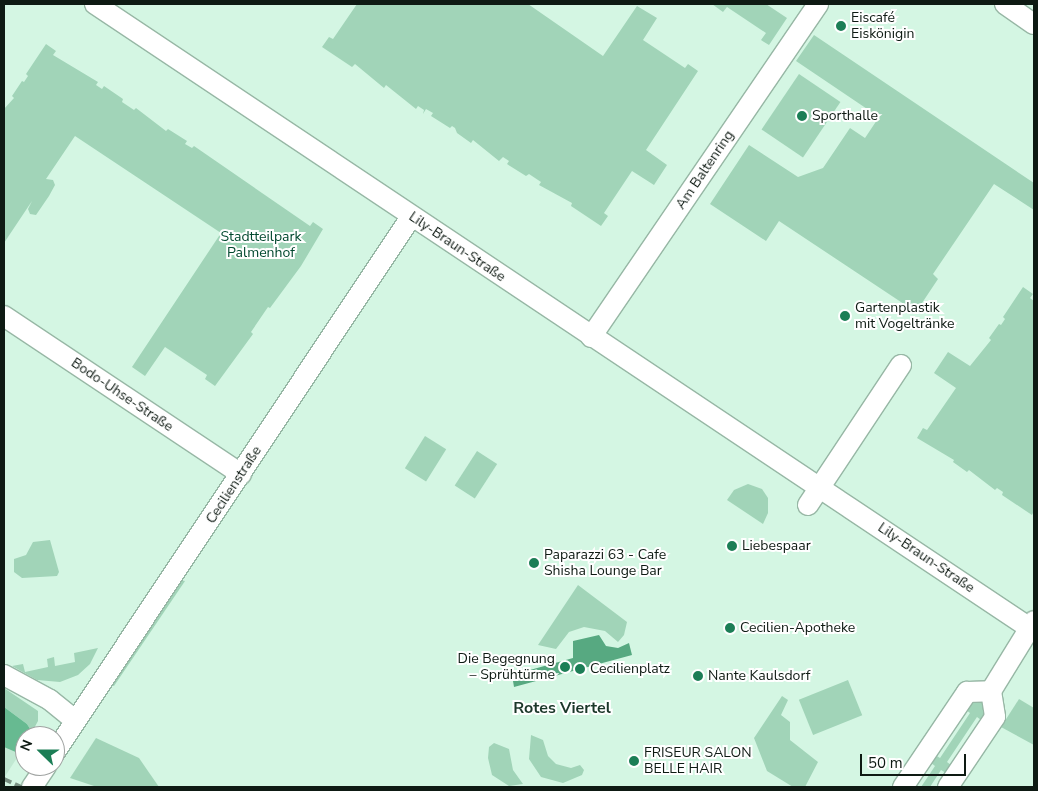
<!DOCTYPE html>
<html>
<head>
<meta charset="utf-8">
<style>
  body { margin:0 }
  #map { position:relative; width:1038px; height:791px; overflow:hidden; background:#d4f6e3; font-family:"Nunito Sans",sans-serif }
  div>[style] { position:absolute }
  .built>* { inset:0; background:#c1e8d2 }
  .green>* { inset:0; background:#a1d4b8; transform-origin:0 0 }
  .forest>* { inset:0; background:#67ba91 }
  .water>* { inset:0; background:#57a981 }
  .roads { filter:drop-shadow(1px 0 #97b7a5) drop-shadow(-1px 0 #97b7a5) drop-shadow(0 1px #97b7a5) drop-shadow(0 -1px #97b7a5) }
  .minor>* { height:20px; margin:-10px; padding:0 10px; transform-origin:10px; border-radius:10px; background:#fff }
  .rail>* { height:4px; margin-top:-2px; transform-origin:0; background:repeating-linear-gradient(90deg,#789082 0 8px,transparent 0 12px) }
  .dots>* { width:14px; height:14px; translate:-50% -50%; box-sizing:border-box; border:2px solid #fff; border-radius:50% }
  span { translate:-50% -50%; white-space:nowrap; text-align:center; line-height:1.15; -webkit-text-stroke:4px #fff; paint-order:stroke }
  .poi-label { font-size:14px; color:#0e1a13 }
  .left { translate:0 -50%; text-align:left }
  .right { translate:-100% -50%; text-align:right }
  .street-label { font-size:14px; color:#0e1a13 }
  .park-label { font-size:14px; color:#01482e }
  .quarter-label { font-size:16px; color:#1b3729; font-weight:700 }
  .frame { position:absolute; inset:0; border:5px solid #0e1a13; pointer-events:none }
  .north { position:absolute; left:15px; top:726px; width:50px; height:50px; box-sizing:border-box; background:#fff; border:1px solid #9fa3a1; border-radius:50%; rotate:292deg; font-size:14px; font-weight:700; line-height:20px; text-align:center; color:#0e1a13 }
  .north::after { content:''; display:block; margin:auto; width:18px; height:22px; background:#1c7e56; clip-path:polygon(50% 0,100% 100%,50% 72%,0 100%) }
  .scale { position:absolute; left:860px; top:754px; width:106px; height:22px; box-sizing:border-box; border:2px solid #0e1a13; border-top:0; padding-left:6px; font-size:15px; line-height:18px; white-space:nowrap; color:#0e1a13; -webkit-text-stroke:4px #fff; paint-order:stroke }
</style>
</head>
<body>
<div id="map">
  <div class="built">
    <i style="clip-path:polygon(4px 725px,24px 747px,4px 778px)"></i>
  </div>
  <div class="green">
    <i style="clip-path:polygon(357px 4px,528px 4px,603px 56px,637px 6px,657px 18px,643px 40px,685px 68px,688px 64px,698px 71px,646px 150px,667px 165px,654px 185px,632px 171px,604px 213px,608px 216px,601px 226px,571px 206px,572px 203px,539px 185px,541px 182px,529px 174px,526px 176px,507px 164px,509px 161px,503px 157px,499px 161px,473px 140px,471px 143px,457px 133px,455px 128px,452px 126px,450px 128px,431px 116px,433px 113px,426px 109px,423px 114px,424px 110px,418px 106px,416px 109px,386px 85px,384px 88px,355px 64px,352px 67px,322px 47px,329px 37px,333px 39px)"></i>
    <i style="clip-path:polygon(712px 4px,766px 4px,787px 18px,769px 45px,761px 40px,766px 33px,727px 7px,723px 12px)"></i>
    <i style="clip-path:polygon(814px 35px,1034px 183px,1034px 210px,994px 184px,933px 274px,938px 279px,916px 312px,779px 221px,766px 241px,710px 204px,749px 145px,798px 177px,823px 168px,850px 128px,865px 138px,879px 117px,796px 61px)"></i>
    <i style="clip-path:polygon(46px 44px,56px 51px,53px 55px,98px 82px,96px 85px,102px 89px,104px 86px,123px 99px,122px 102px,134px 110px,136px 108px,166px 131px,168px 129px,187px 141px,185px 144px,192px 148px,194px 146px,310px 226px,313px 222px,323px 229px,301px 266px,270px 308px,268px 307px,251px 332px,253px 334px,215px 386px,205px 379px,207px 375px,165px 347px,145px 376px,132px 367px,221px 233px,75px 136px,46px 179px,53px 180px,55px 185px,49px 196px,36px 215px,30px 214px,28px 209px,32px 201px,4px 243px,4px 109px,14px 98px,12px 96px,22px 81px,24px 82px,28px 76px,26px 74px)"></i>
    <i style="left:799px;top:74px;width:50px;height:67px;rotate:34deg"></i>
    <i style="clip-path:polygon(1023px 287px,1033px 294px,1030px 298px,1034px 301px,1034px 511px,1032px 515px,1002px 495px,1003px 492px,997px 488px,995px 490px,969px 470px,967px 472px,953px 462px,954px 460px,917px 438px,923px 428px,927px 430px,956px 388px,934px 373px,948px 352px,970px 366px,991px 340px,989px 338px,999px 324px,1001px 325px,1005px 319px,1003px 317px)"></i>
    <i style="left:425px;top:436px;width:25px;height:38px;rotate:32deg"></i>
    <i style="left:477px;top:451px;width:24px;height:41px;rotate:33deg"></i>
    <i style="clip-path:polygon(748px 484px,762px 489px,768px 498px,768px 513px,763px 524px,727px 500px,734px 490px)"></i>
    <i style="clip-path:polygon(50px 540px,59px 572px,57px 576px,22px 578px,14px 572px,14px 559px,26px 555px,33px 542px)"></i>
    <i style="clip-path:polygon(179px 580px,185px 581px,114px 686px,110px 685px)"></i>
    <i style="clip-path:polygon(578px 585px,627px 622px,624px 635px,618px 642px,605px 631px,584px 627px,569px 632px,556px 649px,538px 645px)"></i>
    <i style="clip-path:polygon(98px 648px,90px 664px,78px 675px,60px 682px,37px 680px,12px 666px,23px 664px,25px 672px,48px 667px,47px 659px,54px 657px,55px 666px,75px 662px,74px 653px)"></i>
    <i style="left:848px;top:680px;width:38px;height:53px;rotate:68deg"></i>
    <i style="clip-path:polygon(4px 688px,38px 711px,38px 721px,32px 732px,27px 724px,4px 707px)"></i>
    <i style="clip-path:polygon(782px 696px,788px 700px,781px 715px,790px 722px,790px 740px,818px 762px,805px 787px,793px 787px,767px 771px,754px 738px)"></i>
    <i style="clip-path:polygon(985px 696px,985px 723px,977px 717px,947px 762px,955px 768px,949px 775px,941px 770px,930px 787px,921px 787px,935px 766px,927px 760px,932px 753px,940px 758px,970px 713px,962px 707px,968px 700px)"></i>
    <i style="clip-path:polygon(1019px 699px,1034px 708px,1034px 745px,1001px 727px)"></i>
    <i style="clip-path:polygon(531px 735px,543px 740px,548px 756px,556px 764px,571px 768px,580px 765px,584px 770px,582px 775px,563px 783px,541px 777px,529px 759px)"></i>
    <i style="clip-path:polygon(96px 738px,139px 758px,159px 787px,97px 787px,70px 778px)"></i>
    <i style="clip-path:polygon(494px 743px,509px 749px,513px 770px,523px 784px,509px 786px,492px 775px,488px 758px,489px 747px)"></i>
  </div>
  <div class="forest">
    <i style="clip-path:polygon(4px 707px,27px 724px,32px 732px,25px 736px,25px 744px,18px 753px,4px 747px)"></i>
  </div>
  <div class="water">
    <i style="clip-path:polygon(599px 635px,606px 646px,618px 648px,629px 643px,632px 655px,514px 687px,512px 675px,573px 658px,573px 641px)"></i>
  </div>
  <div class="roads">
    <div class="minor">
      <i style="left:95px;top:4px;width:1129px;rotate:33.73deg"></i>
      <i style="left:1005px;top:4px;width:35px;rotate:35deg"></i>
      <i style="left:4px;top:316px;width:285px;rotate:33.7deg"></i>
      <i style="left:591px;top:337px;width:403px;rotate:-55.7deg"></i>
      <i style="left:808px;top:505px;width:168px;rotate:-56.4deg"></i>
      <i style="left:4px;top:675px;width:52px;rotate:28.5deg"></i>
      <i style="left:50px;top:700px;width:32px;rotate:39deg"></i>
      <i style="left:991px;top:691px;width:82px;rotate:-58.4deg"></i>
      <i style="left:55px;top:752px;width:643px;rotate:-56.36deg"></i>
      <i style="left:32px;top:787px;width:25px;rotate:-56deg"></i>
      <i style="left:903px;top:787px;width:115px;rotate:-56deg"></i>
      <i style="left:967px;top:692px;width:24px;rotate:-2deg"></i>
      <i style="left:991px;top:691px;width:26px;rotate:81deg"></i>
      <i style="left:995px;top:717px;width:84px;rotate:123.9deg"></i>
    </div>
  </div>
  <div class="rail">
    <i style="left:4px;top:779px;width:19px;rotate:25deg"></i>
  </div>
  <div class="dots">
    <i style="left:841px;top:26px;background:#1c7e56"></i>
    <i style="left:802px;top:116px;background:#1c7e56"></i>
    <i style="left:845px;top:316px;background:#1c7e56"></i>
    <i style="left:732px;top:546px;background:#1c7e56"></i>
    <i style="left:534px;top:563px;background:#1c7e56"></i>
    <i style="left:730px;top:628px;background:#1c7e56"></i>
    <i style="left:565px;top:667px;background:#1c7e56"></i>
    <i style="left:580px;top:669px;background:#1c7e56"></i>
    <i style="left:698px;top:676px;background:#1c7e56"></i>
    <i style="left:634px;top:761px;background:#1c7e56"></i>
  </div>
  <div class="poi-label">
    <span class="left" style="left:851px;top:26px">Eiscafé<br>Eiskönigin</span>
    <span class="left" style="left:812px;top:116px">Sporthalle</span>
    <span class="left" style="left:855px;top:316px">Gartenplastik<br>mit Vogeltränke</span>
    <span class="left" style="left:742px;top:546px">Liebespaar</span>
    <span class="left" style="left:544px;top:563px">Paparazzi 63 - Cafe<br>Shisha Lounge Bar</span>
    <span class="left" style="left:740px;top:628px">Cecilien-Apotheke</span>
    <span class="right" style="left:555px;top:667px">Die Begegnung<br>– Sprühtürme</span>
    <span class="left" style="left:590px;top:669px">Cecilienplatz</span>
    <span class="left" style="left:708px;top:676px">Nante Kaulsdorf</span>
    <span class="left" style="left:644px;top:761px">FRISEUR SALON<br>BELLE HAIR</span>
  </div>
  <div class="street-label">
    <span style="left:705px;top:170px;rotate:-56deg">Am Baltenring</span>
    <span style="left:457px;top:247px;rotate:34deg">Lily-Braun-Straße</span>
    <span style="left:122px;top:395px;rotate:34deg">Bodo-Uhse-Straße</span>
    <span style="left:234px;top:485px;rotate:-57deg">Cecilienstraße</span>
    <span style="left:926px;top:558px;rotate:34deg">Lily-Braun-Straße</span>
  </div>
  <div class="park-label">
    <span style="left:261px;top:245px">Stadtteilpark<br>Palmenhof</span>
  </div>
  <div class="quarter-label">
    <span style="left:562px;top:708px">Rotes Viertel</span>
  </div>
  <div class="frame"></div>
  <div class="north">N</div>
  <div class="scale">50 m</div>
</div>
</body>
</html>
